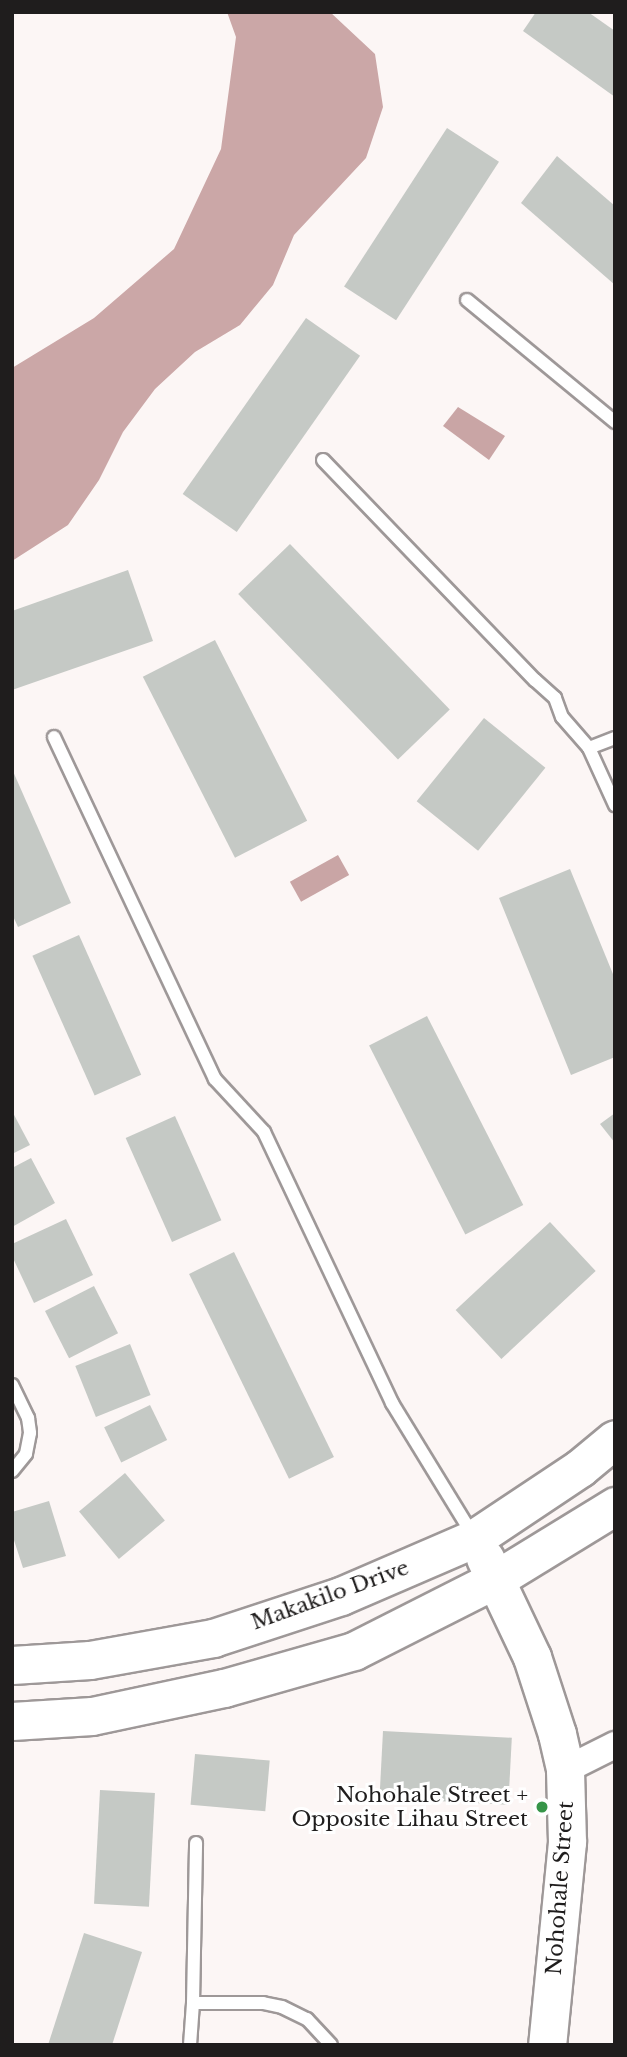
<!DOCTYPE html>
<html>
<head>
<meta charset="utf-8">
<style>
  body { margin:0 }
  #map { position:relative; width:627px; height:2057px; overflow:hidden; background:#fcf6f5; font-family:"Libre Baskerville",serif }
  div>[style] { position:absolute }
  .forest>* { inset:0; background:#cba7a7 }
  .water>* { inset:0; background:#c9a5a5; transform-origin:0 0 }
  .building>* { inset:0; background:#c5c9c5; transform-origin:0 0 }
  .roads { filter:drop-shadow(2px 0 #9e9898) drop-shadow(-2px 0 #9e9898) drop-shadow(0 2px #9e9898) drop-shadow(0 -2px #9e9898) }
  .lane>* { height:12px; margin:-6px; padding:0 6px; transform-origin:6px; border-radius:6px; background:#fff }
  .street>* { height:26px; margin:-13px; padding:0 13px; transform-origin:13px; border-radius:13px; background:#fff }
  .secondary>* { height:37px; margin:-18.5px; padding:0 18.5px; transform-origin:18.5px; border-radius:18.5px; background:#fff }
  .dots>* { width:19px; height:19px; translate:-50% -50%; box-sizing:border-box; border:4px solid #fff; border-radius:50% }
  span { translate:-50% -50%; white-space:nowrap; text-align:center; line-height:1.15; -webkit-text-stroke:6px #fff; paint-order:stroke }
  .street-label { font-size:21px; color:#1f1d1d }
  .poi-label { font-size:21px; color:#1f1d1d }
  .right { translate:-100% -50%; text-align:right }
  .frame { position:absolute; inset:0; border:14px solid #1f1d1d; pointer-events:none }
</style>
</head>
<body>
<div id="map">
  <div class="forest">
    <i style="clip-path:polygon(227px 12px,330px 12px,375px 54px,383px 107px,366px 158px,294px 235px,273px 285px,240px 325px,195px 352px,155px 389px,123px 432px,99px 480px,68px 525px,12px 561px,12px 368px,94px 318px,174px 249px,221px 149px,236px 37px)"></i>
  </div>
  <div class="water">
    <i style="clip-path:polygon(458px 407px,505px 436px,489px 460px,443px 426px)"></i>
    <i style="left:338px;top:855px;width:23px;height:55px;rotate:61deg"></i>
  </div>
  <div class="building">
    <i style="clip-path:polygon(536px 12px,588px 12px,615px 31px,615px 97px,523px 31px)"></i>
    <i style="left:447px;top:128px;width:62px;height:189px;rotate:33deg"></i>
    <i style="clip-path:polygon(557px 156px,615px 206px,615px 285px,521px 203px)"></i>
    <i style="left:306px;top:318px;width:66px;height:215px;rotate:35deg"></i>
    <i style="left:290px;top:544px;width:230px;height:72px;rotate:46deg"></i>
    <i style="clip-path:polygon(128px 570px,153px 641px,12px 690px,12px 611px)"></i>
    <i style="left:215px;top:640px;width:203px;height:81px;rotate:63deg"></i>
    <i style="left:484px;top:718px;width:79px;height:107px;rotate:39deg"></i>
    <i style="clip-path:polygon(12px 769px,71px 903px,18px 927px,12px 914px)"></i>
    <i style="clip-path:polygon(570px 869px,615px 979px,615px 1057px,571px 1075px,499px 898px)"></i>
    <i style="left:79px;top:935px;width:153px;height:51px;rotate:66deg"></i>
    <i style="left:427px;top:1016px;width:212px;height:65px;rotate:63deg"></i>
    <i style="clip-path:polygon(12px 1111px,30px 1145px,12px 1154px)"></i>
    <i style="clip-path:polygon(615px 1113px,615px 1143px,600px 1124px)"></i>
    <i style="left:175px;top:1116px;width:114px;height:54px;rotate:66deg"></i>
    <i style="clip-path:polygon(31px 1158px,55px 1203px,12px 1227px,12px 1168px)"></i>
    <i style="clip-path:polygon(66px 1219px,93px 1275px,34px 1303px,12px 1256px,12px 1244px)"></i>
    <i style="left:550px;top:1222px;width:67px;height:129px;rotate:47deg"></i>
    <i style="left:234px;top:1252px;width:228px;height:50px;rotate:64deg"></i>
    <i style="left:94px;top:1286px;width:53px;height:55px;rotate:63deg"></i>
    <i style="left:130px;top:1344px;width:55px;height:59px;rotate:68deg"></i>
    <i style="left:150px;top:1405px;width:39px;height:51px;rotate:64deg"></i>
    <i style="left:125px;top:1473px;width:62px;height:60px;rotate:50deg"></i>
    <i style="clip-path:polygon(49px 1501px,66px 1556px,23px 1568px,12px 1534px,12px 1512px)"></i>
    <i style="left:383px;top:1731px;width:129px;height:67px;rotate:3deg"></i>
    <i style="left:195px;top:1754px;width:75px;height:51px;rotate:5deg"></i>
    <i style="left:100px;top:1790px;width:55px;height:114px;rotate:3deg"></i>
    <i style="clip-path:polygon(84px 1933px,142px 1952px,112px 2045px,48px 2045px)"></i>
  </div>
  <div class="roads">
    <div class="lane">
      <i style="left:467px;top:300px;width:192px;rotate:39.5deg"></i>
      <i style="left:323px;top:460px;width:306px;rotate:46.1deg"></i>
      <i style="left:535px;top:680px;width:27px;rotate:42deg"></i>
      <i style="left:555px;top:698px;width:20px;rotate:70deg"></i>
      <i style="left:562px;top:717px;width:41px;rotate:48.9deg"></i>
      <i style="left:589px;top:748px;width:63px;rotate:65.5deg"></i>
      <i style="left:54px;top:737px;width:378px;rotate:64.8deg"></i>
      <i style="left:215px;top:1079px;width:72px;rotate:47.2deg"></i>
      <i style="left:264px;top:1132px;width:300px;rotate:64.7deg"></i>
      <i style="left:392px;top:1403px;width:155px;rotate:58.5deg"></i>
      <i style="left:589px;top:748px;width:28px;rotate:-21deg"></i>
      <i style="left:12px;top:1385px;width:37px;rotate:64deg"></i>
      <i style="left:28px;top:1418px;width:15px;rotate:82deg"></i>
      <i style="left:30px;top:1433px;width:21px;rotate:101deg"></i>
      <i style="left:26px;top:1454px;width:22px;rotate:129deg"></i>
      <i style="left:193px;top:2003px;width:160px;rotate:-88.9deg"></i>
      <i style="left:190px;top:2045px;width:42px;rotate:-85.9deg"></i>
      <i style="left:193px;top:2003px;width:70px"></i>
      <i style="left:263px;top:2003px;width:19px;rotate:12deg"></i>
      <i style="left:282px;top:2007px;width:28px;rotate:26deg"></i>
      <i style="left:307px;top:2019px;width:35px;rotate:47deg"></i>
    </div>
    <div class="street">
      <i style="left:565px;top:1770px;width:56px;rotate:-26.6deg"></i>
    </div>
    <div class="secondary">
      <i style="left:485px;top:1558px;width:110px;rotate:64.6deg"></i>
      <i style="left:532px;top:1657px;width:81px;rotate:72deg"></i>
      <i style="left:557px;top:1734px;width:37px;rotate:77deg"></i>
      <i style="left:565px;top:1770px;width:72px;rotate:88.4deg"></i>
      <i style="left:567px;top:1842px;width:204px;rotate:95.6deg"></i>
      <i style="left:12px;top:1665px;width:78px;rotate:-3.7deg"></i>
      <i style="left:90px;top:1660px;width:125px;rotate:-10.1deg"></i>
      <i style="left:213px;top:1638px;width:135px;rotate:-18.2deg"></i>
      <i style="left:341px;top:1596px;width:146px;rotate:-23.4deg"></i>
      <i style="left:475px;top:1538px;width:126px;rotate:-33.7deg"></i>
      <i style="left:580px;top:1468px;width:45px;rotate:-39.6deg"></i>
      <i style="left:12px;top:1721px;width:80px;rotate:-3.6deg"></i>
      <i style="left:92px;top:1716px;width:135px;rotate:-12deg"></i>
      <i style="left:224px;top:1688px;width:135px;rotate:-15.9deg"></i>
      <i style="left:354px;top:1651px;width:159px;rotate:-26.9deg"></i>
      <i style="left:496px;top:1579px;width:140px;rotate:-31.5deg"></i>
    </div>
  </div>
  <div class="dots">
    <i style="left:542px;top:1807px;background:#369548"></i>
  </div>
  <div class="street-label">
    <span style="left:330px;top:1595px;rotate:-20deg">Makakilo Drive</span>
    <span style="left:560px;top:1888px;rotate:-86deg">Nohohale Street</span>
  </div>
  <div class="poi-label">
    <span class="right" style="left:528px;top:1807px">Nohohale Street +<br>Opposite Lihau Street</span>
  </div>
  <div class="frame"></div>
</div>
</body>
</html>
